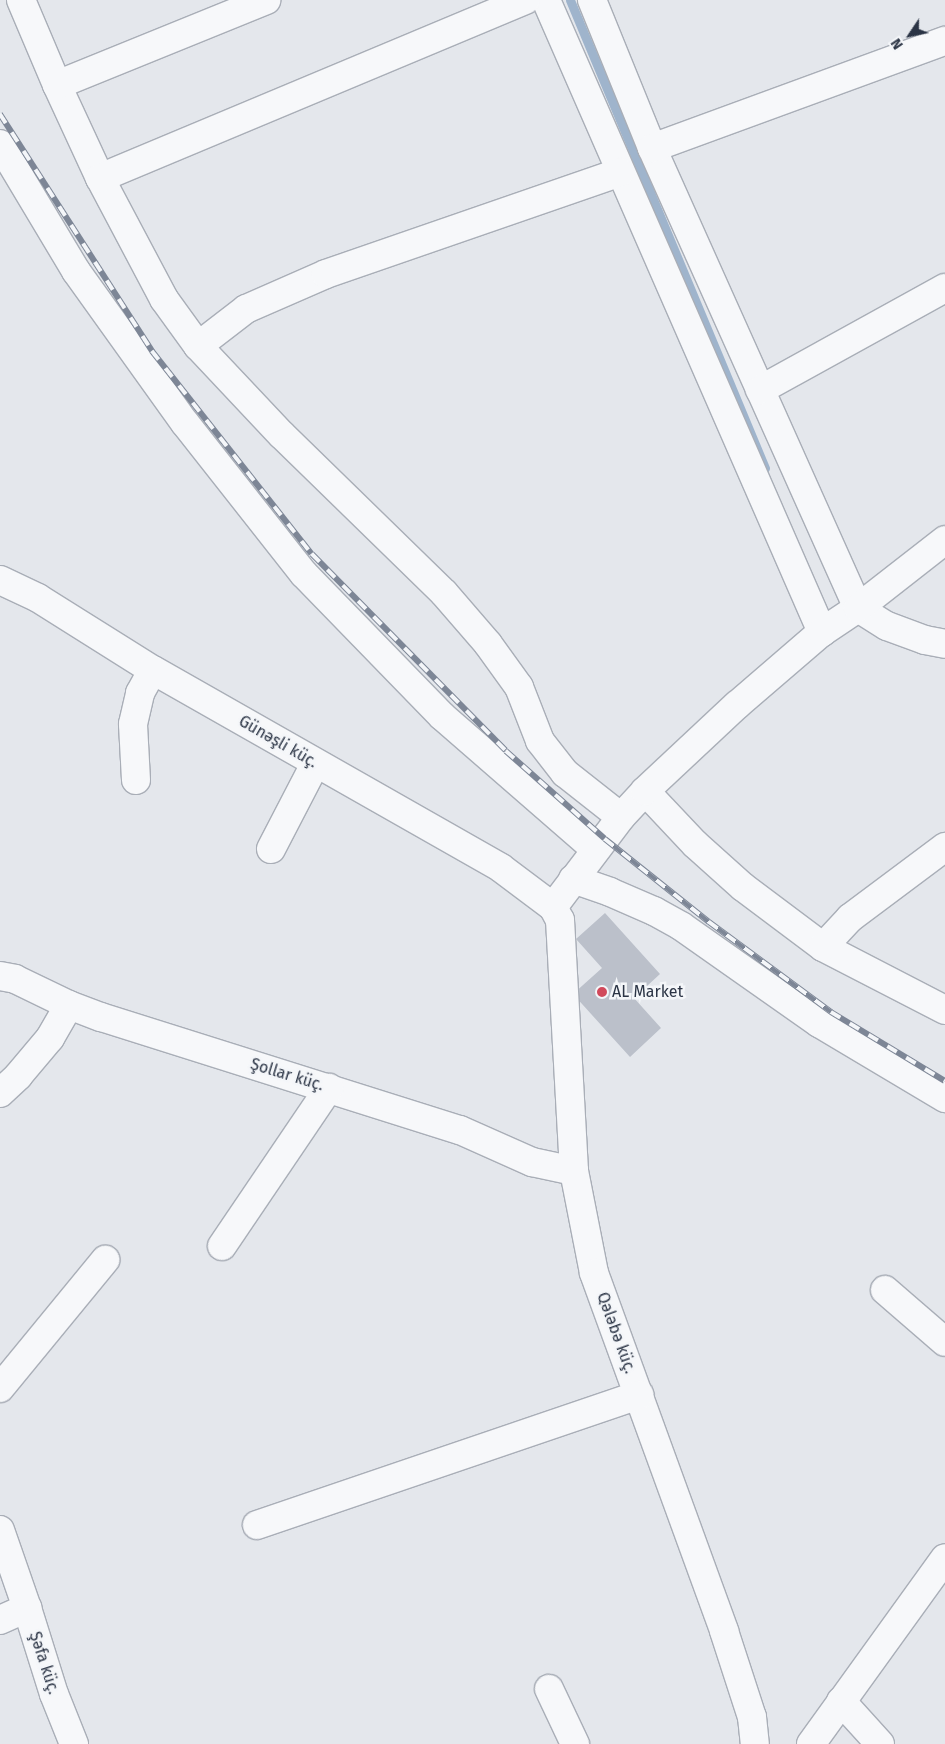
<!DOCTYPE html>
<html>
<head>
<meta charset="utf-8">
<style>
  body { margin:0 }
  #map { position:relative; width:945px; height:1744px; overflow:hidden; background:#e4e7ec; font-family:"Fira Sans",sans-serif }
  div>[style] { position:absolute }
  .stream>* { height:9px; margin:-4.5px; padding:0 4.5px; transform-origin:4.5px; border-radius:4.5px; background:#9fb4cc }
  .building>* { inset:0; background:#bbc0ca }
  .roads { filter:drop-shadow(1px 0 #a9aeb7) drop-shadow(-1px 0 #a9aeb7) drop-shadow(0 1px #a9aeb7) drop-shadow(0 -1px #a9aeb7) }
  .minor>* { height:28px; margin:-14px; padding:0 14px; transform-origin:14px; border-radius:14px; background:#f7f8fa }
  .rail>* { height:5.5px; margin-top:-2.75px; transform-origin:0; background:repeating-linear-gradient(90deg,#f4f6f9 0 11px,#7d8696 0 22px); box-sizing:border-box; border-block:1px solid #7d8696 }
  .dots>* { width:14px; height:14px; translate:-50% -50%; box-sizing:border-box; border:2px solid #f4f6f9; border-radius:50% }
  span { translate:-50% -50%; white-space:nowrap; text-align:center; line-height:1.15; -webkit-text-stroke:5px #f4f6f9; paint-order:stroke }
  .street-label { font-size:16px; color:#2b3445 }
  .poi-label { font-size:16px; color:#2b3445 }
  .left { translate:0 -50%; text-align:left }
  .north { position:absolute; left:885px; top:10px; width:50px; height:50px; -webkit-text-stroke:4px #f4f6f9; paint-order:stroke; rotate:236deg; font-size:14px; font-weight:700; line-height:20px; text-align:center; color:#2b3445 }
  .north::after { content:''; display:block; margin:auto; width:18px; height:22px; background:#2b3445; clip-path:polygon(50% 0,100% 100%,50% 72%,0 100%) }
</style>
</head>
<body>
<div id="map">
  <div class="stream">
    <i style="left:570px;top:0;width:507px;rotate:67.38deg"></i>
  </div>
  <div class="building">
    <i style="clip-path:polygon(605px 913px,660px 974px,634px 998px,661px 1028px,630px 1057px,573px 994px,602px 968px,576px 939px)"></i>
  </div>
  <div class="roads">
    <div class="minor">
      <i style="left:21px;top:0;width:92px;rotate:67deg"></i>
      <i style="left:57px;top:85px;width:102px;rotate:65.2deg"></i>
      <i style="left:100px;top:178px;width:137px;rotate:62.1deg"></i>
      <i style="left:164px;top:299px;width:58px;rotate:54.1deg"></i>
      <i style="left:198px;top:346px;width:122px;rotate:46.7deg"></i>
      <i style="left:282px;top:435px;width:226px;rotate:44.3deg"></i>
      <i style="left:444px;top:593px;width:67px;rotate:49.2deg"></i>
      <i style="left:488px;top:644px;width:53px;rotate:54.2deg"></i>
      <i style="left:519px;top:687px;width:58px;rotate:68.7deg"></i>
      <i style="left:540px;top:741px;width:41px;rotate:52deg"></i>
      <i style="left:565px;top:773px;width:71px;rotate:38.2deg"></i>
      <i style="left:546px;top:0;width:690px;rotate:66.41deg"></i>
      <i style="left:592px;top:0;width:160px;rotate:67.9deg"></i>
      <i style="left:652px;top:148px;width:504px;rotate:65.88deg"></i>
      <i style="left:858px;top:608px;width:34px;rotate:32deg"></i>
      <i style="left:887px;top:626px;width:40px;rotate:20.2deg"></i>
      <i style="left:925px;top:640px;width:20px;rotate:11deg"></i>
      <i style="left:57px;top:85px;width:226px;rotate:-22.1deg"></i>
      <i style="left:0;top:144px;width:148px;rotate:59.1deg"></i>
      <i style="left:76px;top:271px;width:187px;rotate:54.4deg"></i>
      <i style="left:185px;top:423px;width:192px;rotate:51.8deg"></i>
      <i style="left:304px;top:574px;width:198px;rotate:45.8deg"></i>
      <i style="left:442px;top:716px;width:203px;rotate:41deg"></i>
      <i style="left:652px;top:148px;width:312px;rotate:-20.1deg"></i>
      <i style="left:100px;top:178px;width:461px;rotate:-22.7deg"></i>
      <i style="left:198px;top:346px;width:61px;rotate:-37.6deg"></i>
      <i style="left:246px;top:309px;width:87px;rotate:-23.6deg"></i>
      <i style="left:326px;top:274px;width:311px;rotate:-19.1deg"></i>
      <i style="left:760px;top:390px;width:211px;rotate:-28.9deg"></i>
      <i style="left:0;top:580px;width:42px;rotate:25.3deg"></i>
      <i style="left:38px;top:598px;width:136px;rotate:32.1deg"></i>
      <i style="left:153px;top:670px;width:400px;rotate:29.6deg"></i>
      <i style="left:501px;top:868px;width:65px;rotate:36.9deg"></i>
      <i style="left:553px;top:907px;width:15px;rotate:62deg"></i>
      <i style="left:560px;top:920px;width:251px;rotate:86.8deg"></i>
      <i style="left:574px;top:1171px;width:104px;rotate:78.9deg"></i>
      <i style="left:594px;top:1273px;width:381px;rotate:70deg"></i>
      <i style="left:724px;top:1631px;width:90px;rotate:72deg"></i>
      <i style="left:752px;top:1717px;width:27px;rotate:84deg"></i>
      <i style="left:136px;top:780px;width:56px;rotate:-93.1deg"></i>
      <i style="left:133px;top:724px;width:32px;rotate:-77deg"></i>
      <i style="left:140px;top:693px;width:26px;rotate:-61deg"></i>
      <i style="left:645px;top:791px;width:73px;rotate:46.7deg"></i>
      <i style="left:695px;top:844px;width:64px;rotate:41.9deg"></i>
      <i style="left:743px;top:887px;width:100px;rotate:36.9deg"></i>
      <i style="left:823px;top:947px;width:137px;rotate:27.3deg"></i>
      <i style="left:271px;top:849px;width:96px;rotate:-62.6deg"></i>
      <i style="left:573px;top:879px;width:39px;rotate:19deg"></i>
      <i style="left:610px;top:892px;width:48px;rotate:23.4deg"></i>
      <i style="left:654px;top:911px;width:31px;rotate:29deg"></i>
      <i style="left:681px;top:926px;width:169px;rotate:35.1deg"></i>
      <i style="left:819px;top:1023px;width:147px;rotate:30.8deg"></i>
      <i style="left:553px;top:907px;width:113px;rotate:-52.9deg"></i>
      <i style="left:621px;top:817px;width:35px;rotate:-47deg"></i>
      <i style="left:645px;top:791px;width:126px;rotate:-43.1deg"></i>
      <i style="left:737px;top:705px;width:112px;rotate:-40.7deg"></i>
      <i style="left:822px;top:632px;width:43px;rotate:-33.7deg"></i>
      <i style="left:858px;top:608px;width:110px;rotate:-38deg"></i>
      <i style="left:823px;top:947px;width:40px;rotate:-47deg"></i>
      <i style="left:850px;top:918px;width:119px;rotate:-36.8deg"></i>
      <i style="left:0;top:976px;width:15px;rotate:11deg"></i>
      <i style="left:15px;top:979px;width:60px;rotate:25.7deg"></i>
      <i style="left:69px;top:1005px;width:34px;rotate:21deg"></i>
      <i style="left:101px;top:1017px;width:376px;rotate:17.5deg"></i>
      <i style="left:460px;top:1130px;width:79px;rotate:24deg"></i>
      <i style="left:532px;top:1162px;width:43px;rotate:12.1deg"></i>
      <i style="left:0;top:1093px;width:25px;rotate:-43deg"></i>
      <i style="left:18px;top:1076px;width:50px;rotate:-49.9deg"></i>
      <i style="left:50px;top:1038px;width:38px;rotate:-60deg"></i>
      <i style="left:222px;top:1246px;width:191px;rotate:-55.9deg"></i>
      <i style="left:885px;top:1290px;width:79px;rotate:40.9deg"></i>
      <i style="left:0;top:1388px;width:166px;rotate:-50.6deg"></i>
      <i style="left:257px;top:1525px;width:404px;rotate:-18.8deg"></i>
      <i style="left:0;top:1530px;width:83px;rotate:70.9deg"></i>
      <i style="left:0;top:1620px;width:30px;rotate:-24deg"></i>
      <i style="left:27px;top:1608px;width:90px;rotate:72.6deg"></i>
      <i style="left:54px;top:1694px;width:54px;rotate:68.2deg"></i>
      <i style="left:549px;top:1689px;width:61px;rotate:64.7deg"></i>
      <i style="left:841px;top:1701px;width:58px;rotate:47.8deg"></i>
      <i style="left:811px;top:1744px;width:229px;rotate:-54.2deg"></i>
    </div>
  </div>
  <div class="rail">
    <i style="left:0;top:114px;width:282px;rotate:57.3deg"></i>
    <i style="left:152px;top:351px;width:258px;rotate:51.8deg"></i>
    <i style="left:312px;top:554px;width:276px;rotate:45.4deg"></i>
    <i style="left:506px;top:751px;width:132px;rotate:41.6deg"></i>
    <i style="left:605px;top:839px;width:133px;rotate:38.6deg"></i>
    <i style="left:709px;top:922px;width:152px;rotate:36.4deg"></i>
    <i style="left:831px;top:1012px;width:133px;rotate:31.2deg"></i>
  </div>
  <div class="dots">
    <i style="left:602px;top:992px;background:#d1495b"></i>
  </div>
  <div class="street-label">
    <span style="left:278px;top:742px;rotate:30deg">Günəşli küç.</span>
    <span style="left:287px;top:1075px;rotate:17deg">Şollar küç.</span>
    <span style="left:616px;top:1333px;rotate:70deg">Qələbə küç.</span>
    <span style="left:44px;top:1663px;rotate:72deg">Şəfa küç.</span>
  </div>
  <div class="poi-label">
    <span class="left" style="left:612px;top:992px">AL Market</span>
  </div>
  <div class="north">N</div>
</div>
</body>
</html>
